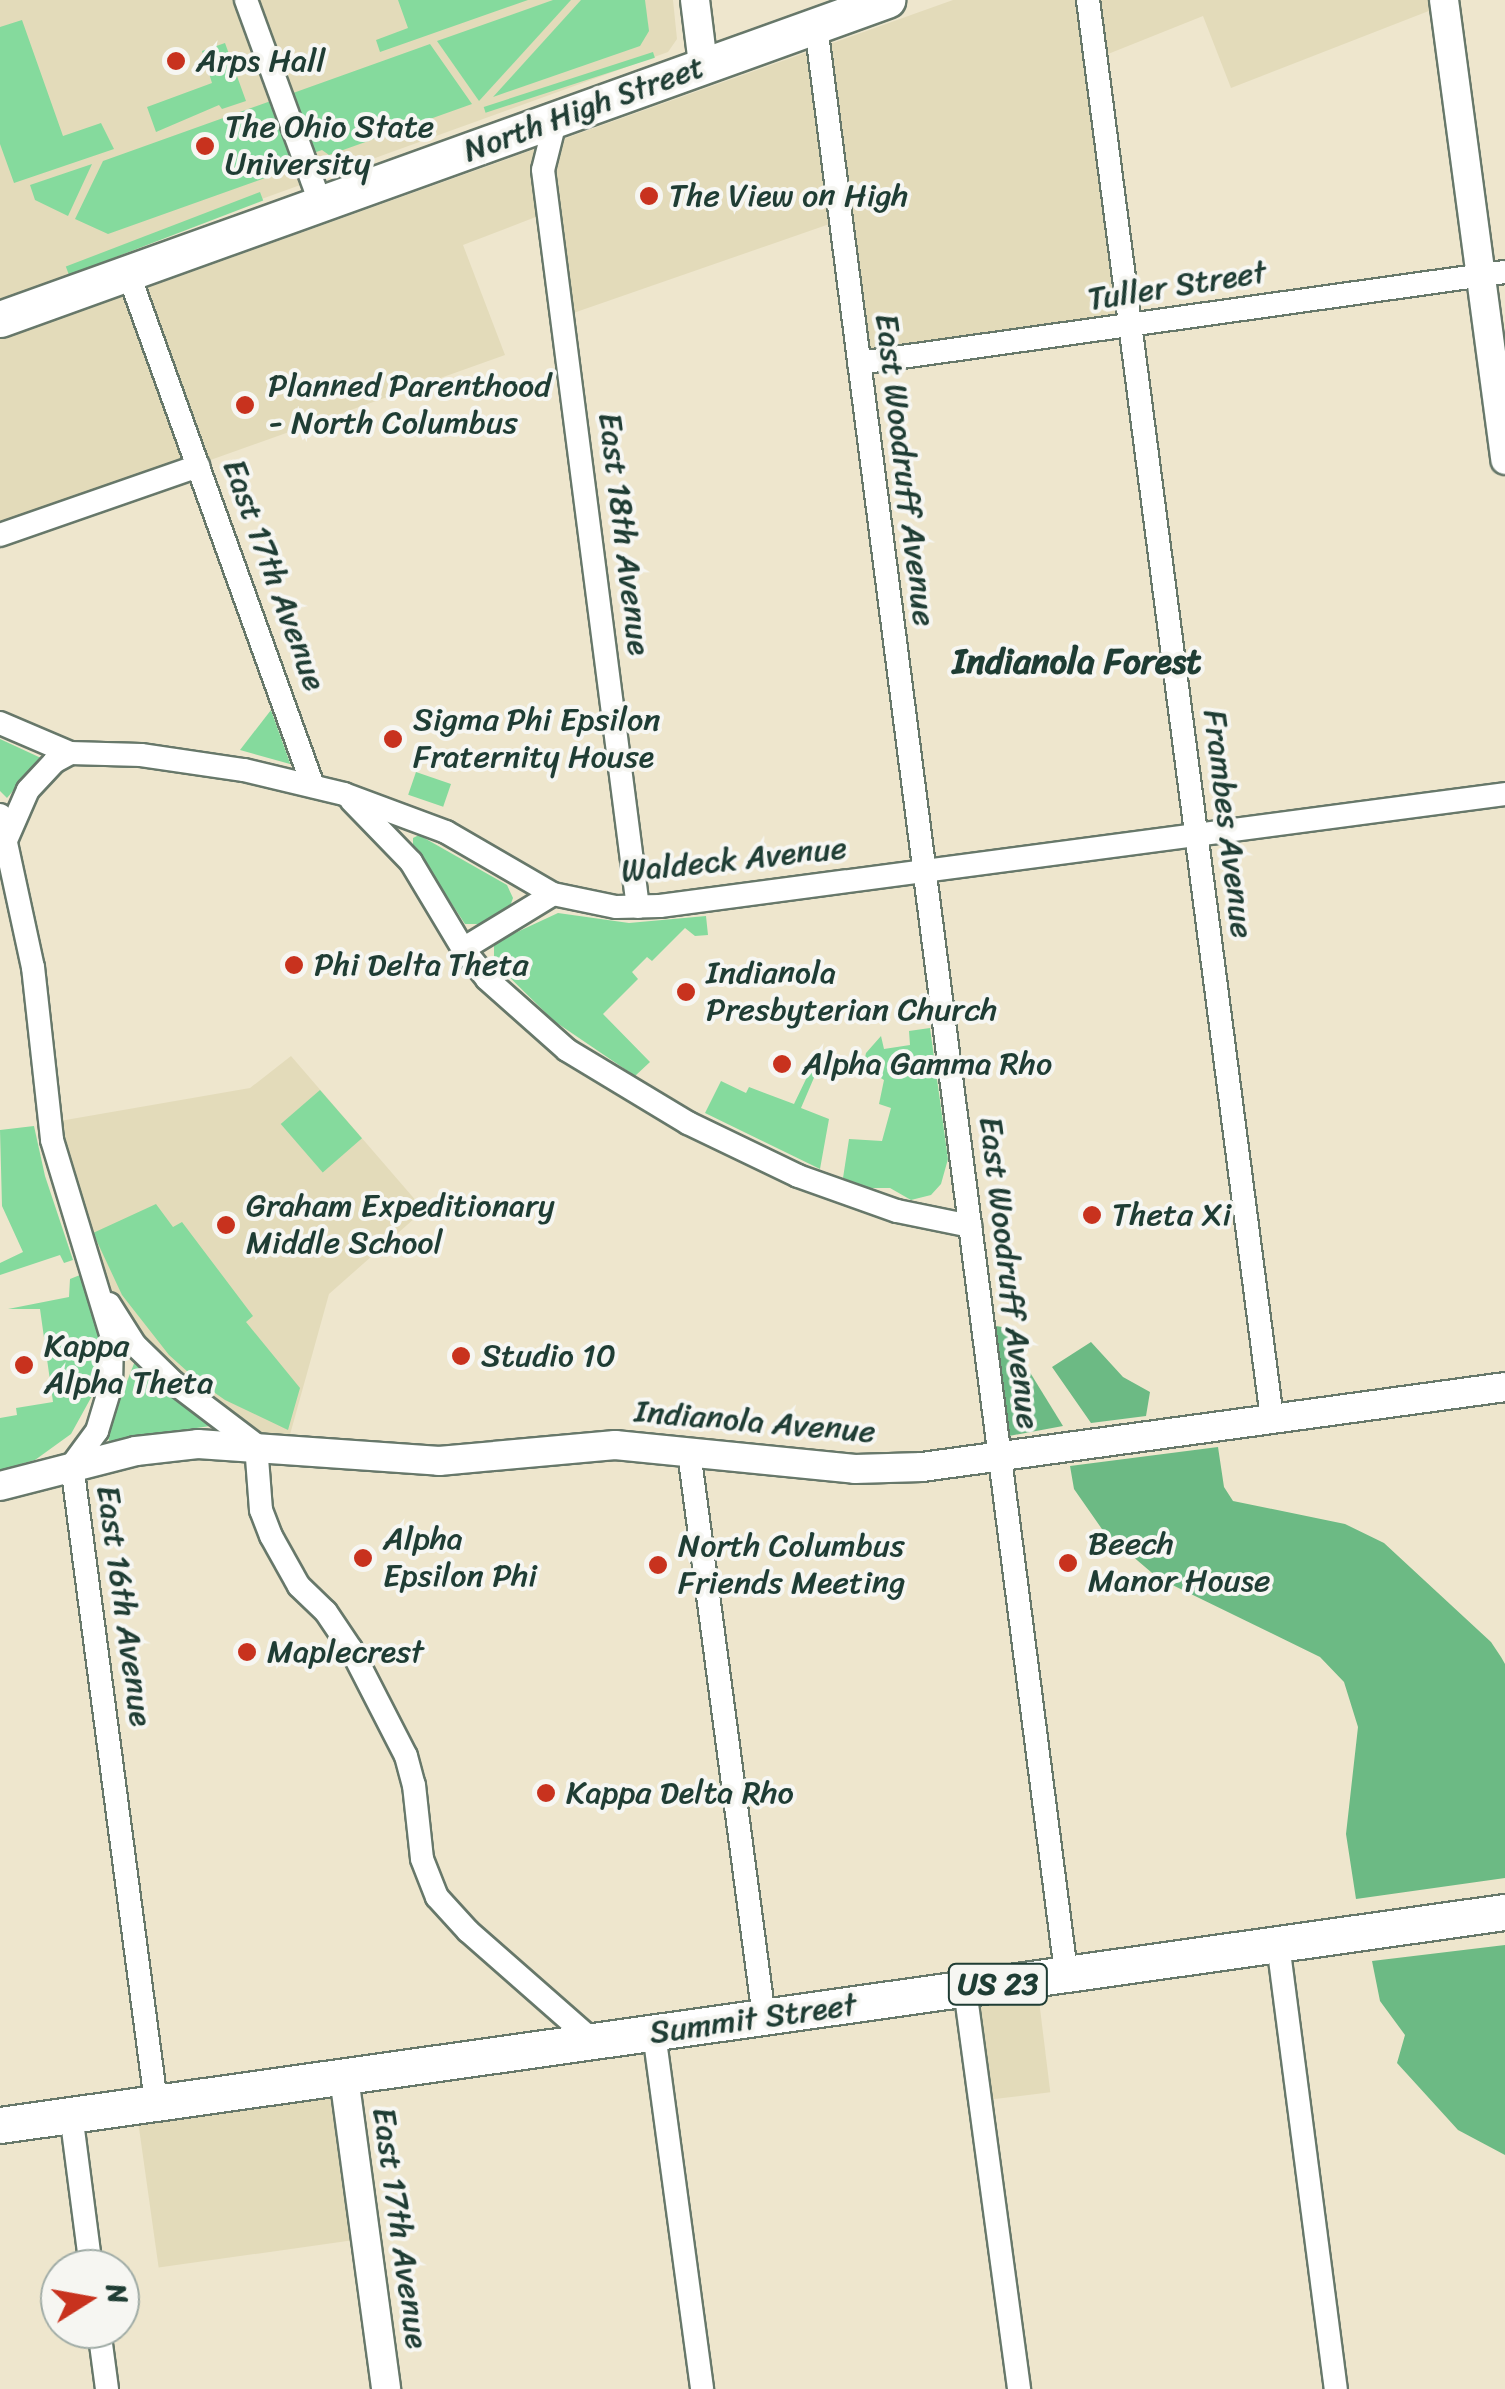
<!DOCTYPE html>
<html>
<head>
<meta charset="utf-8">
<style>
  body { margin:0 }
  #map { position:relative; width:1505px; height:2389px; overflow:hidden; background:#eee6cd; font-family:Sriracha,sans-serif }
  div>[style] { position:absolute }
  .built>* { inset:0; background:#e3dbba; transform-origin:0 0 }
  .green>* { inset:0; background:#85da9d; transform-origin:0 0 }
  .forest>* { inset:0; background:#6cba84 }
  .roads { filter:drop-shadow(2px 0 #67786a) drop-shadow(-2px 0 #67786a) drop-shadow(0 2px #67786a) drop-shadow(0 -2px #67786a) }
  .minor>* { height:22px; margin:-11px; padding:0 11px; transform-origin:11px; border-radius:11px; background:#fff }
  .tertiary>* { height:28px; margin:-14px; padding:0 14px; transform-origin:14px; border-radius:14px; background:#fff }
  .primary>* { height:35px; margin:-17.5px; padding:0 17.5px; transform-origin:17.5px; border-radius:17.5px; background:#fff }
  .dots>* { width:28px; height:28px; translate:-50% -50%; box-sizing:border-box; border:5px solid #f6f6f2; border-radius:50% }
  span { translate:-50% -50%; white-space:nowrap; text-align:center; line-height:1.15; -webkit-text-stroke:8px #f6f6f2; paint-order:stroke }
  .shield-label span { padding:2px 8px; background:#f6f6f2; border:2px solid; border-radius:8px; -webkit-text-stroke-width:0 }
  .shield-label { font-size:30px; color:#1f3d34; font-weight:700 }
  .poi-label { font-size:32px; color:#1f3d34 }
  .left { translate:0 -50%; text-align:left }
  .street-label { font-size:32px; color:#1f3d34 }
  .neighbourhood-label { font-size:35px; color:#1f3d34; font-weight:700 }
  .north { position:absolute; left:40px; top:2249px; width:100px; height:100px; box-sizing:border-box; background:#f6f6f2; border:2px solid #a0aca6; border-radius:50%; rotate:79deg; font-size:28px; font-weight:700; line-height:40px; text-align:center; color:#1f3d34 }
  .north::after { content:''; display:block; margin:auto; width:35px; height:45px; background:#c8321e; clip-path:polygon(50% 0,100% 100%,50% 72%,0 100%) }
</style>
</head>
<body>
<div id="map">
  <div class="built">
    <i style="clip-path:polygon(0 0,673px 0,677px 39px,668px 52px,121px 250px,135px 292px,953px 0,1457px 0,1231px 88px,1203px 16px,1098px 58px,1131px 328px,857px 361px,841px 220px,559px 318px,546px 213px,463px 245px,505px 355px,0 535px)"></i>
    <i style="clip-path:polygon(291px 1056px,424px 1210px,329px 1294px,286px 1449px,256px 1445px,173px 1382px,101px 1291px,54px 1122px,250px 1088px)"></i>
    <i style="left:1037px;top:1984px;width:109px;height:69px;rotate:83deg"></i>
    <i style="left:350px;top:2070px;width:169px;height:217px;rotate:82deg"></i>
  </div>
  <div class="green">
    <i style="clip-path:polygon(398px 0,528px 0,380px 52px,376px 40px,408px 28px)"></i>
    <i style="clip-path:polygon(553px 0,571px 0,479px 101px,437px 41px)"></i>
    <i style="clip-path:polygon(581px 0,645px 0,649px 31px,640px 46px,493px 97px)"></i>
    <i style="clip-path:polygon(22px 20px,63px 136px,101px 123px,114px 149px,14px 183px,0 144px,0 27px)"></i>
    <i style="clip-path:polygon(225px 43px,246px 101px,222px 109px,219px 105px,156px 132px,147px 107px,212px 83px,202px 51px)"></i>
    <i style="clip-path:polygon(430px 44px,472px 104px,329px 155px,322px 150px,268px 169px,265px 178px,108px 234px,75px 219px,103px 161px)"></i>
    <i style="left:653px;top:52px;width:6px;height:178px;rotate:72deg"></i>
    <i style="clip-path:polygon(92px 164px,68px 216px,35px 200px,30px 185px)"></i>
    <i style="left:260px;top:192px;width:9px;height:208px;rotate:69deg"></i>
    <i style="clip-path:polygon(271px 710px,290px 763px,290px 764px,240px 750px)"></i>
    <i style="clip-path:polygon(0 739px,41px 758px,7px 798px,0 791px)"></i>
    <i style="left:416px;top:772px;width:37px;height:24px;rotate:19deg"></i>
    <i style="clip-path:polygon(419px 835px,507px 885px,513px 898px,508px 912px,483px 924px,465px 924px,413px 845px,413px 838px)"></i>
    <i style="clip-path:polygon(558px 913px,629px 923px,706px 916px,708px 935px,695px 936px,685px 928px,652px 961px,647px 957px,632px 972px,638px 979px,603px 1014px,650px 1062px,635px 1076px,554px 1021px,494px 962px,494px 946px,500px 940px)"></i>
    <i style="clip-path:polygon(930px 1028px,948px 1159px,941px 1184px,931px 1195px,911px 1200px,890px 1188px,870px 1188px,843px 1178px,849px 1139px,882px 1141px,891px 1108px,879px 1104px,884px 1080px,863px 1067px,866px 1053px,881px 1036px,884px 1049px,910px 1045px,909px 1031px)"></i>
    <i style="clip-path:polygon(820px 1050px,825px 1052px,801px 1108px,829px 1119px,820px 1169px,705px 1113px,721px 1081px,746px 1093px,749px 1087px,794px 1104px)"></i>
    <i style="left:320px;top:1090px;width:64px;height:52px;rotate:49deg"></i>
    <i style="clip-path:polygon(34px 1126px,45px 1176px,73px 1260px,64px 1263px,60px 1255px,0 1275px,0 1263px,23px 1252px,2px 1206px,0 1130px)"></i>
    <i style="clip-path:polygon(156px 1204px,173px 1227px,182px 1222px,253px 1316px,246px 1322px,300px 1388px,288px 1430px,225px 1400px,198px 1381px,169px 1355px,122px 1295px,93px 1233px)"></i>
    <i style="clip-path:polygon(80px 1275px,100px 1322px,98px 1385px,71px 1434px,35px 1460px,0 1470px,0 1418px,17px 1415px,16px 1408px,53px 1402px,40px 1309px,8px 1309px,69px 1297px,70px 1279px)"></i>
    <i style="clip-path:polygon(135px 1361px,209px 1423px,210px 1426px,109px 1441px,107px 1433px)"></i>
  </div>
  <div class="forest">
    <i style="clip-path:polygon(996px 1326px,1002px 1327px,1063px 1426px,1009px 1436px)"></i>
    <i style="clip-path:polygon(1091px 1342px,1123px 1377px,1150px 1392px,1146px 1416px,1091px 1423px,1052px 1367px)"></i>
    <i style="clip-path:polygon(1218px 1447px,1224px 1487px,1233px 1501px,1345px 1524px,1384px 1543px,1491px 1642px,1501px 1657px,1505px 1664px,1505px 1878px,1356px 1899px,1346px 1834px,1358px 1727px,1344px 1682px,1320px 1657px,1158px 1578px,1104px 1532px,1074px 1489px,1070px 1466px)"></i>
    <i style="clip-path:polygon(1505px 1945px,1505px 2155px,1458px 2130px,1397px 2063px,1405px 2035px,1380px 2001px,1372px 1961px)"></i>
  </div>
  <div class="roads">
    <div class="minor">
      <i style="left:246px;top:0;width:218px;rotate:69.9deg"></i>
      <i style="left:1088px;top:0;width:1431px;rotate:82.61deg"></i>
      <i style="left:816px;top:26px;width:1963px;rotate:82.68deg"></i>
      <i style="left:563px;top:117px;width:16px;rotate:128deg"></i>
      <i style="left:553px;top:130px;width:41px;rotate:104deg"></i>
      <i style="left:543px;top:170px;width:743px;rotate:82.66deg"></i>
      <i style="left:129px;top:275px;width:543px;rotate:70.2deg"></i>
      <i style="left:859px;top:363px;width:652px;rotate:-8.02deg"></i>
      <i style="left:0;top:535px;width:210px;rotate:-19.2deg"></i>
      <i style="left:0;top:723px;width:76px;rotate:23.2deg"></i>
      <i style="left:70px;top:753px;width:71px;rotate:1.6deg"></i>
      <i style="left:141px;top:755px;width:104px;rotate:8.3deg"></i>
      <i style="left:244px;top:770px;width:103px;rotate:13.5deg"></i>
      <i style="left:344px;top:794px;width:109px;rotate:20.4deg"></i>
      <i style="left:446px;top:832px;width:124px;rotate:30.1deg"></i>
      <i style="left:553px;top:894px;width:64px;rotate:11.7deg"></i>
      <i style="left:616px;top:907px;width:44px;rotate:-1.3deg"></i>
      <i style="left:660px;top:906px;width:852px;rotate:-7.55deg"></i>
      <i style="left:351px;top:800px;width:86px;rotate:45.9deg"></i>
      <i style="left:411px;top:862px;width:101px;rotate:59.1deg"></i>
      <i style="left:463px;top:949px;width:38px;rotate:51deg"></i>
      <i style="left:487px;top:979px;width:107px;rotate:41.6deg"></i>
      <i style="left:567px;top:1050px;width:141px;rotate:31.1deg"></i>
      <i style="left:688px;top:1123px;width:122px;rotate:25.7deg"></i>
      <i style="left:798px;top:1176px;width:105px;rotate:19.5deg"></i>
      <i style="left:897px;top:1211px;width:75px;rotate:11.6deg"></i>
      <i style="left:0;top:815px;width:156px;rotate:77.8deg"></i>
      <i style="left:33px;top:967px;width:174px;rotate:83.7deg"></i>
      <i style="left:52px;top:1140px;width:207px;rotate:73.1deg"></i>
      <i style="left:112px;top:1338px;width:47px;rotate:91.2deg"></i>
      <i style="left:111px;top:1385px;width:48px;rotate:106.9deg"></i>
      <i style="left:97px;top:1431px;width:42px;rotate:126.3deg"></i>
      <i style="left:72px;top:1465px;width:643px;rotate:82.49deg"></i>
      <i style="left:7px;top:838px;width:52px;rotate:-66.4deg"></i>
      <i style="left:28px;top:790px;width:38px;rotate:-47deg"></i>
      <i style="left:54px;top:762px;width:18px;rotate:-29deg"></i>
      <i style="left:463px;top:949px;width:105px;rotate:-31.4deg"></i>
      <i style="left:109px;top:1304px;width:49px;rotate:57.6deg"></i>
      <i style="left:135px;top:1345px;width:53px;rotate:44.2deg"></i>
      <i style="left:173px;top:1382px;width:104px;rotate:37.2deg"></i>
      <i style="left:256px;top:1445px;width:65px;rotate:85.6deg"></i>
      <i style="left:261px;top:1510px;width:28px;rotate:69deg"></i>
      <i style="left:271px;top:1536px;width:57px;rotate:60.8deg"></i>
      <i style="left:299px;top:1586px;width:37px;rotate:44deg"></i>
      <i style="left:326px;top:1612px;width:45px;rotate:56deg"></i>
      <i style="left:351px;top:1649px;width:120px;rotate:62.8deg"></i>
      <i style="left:406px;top:1756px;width:30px;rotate:75deg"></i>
      <i style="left:414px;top:1785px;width:74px;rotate:83.8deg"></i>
      <i style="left:422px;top:1859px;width:41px;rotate:68.5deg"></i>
      <i style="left:437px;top:1897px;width:46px;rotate:47.6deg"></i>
      <i style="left:468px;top:1931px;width:167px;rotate:41.3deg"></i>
      <i style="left:689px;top:1452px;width:570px;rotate:82.44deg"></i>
      <i style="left:1278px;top:1944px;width:449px;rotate:82.6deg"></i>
      <i style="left:965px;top:1989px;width:404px;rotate:82.3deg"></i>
      <i style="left:654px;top:2033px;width:359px;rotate:82.3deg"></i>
      <i style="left:71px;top:2114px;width:156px;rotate:82.6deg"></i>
      <i style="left:99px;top:2329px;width:61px;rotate:82.4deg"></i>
    </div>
    <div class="tertiary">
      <i style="left:695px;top:0;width:64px;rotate:82.9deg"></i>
      <i style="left:1444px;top:0;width:464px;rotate:82.4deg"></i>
      <i style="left:0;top:1486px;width:140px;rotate:-14.4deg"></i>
      <i style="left:136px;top:1451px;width:62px;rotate:-6.4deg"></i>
      <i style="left:198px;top:1444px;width:242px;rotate:4deg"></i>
      <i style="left:439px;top:1461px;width:177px;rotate:-5.2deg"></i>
      <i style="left:615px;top:1445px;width:241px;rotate:5.7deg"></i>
      <i style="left:855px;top:1469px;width:67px;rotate:-1.7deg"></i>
      <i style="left:922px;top:1467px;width:588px;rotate:-7.81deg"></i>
      <i style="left:344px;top:2077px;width:315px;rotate:82.3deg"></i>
    </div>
    <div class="primary">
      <i style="left:0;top:319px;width:943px;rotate:-19.78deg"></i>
      <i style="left:0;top:2125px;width:1520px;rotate:-8.06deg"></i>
    </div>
  </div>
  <div class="dots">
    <i style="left:176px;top:61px;background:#c8321e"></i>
    <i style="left:205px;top:146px;background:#c8321e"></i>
    <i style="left:649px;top:196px;background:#c8321e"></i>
    <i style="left:245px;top:405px;background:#c8321e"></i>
    <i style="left:393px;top:739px;background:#c8321e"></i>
    <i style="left:294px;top:965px;background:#c8321e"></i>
    <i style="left:686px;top:992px;background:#c8321e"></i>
    <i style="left:782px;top:1064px;background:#c8321e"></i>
    <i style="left:1092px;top:1215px;background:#c8321e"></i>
    <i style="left:226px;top:1225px;background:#c8321e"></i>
    <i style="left:461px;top:1356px;background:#c8321e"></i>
    <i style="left:24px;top:1365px;background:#c8321e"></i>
    <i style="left:363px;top:1558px;background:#c8321e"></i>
    <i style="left:1068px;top:1563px;background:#c8321e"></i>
    <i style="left:658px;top:1565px;background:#c8321e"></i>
    <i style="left:247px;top:1652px;background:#c8321e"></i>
    <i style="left:546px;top:1793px;background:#c8321e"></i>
  </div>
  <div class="shield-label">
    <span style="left:998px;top:1984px">US 23</span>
  </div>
  <div class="poi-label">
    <span class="left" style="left:196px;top:61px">Arps Hall</span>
    <span class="left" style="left:225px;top:146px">The Ohio State<br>University</span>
    <span class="left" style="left:669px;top:196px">The View on High</span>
    <span class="left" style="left:268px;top:405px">Planned Parenthood<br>- North Columbus</span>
    <span class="left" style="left:413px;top:739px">Sigma Phi Epsilon<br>Fraternity House</span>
    <span class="left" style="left:314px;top:965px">Phi Delta Theta</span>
    <span class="left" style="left:706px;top:992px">Indianola<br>Presbyterian Church</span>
    <span class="left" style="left:802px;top:1064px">Alpha Gamma Rho</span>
    <span class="left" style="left:246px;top:1225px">Graham Expeditionary<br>Middle School</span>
    <span class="left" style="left:1112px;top:1215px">Theta Xi</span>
    <span class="left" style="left:44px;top:1365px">Kappa<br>Alpha Theta</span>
    <span class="left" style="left:481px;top:1356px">Studio 10</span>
    <span class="left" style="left:383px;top:1558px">Alpha<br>Epsilon Phi</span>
    <span class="left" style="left:1088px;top:1563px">Beech<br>Manor House</span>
    <span class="left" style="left:678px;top:1565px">North Columbus<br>Friends Meeting</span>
    <span class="left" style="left:267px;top:1652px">Maplecrest</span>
    <span class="left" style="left:566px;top:1793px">Kappa Delta Rho</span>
  </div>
  <div class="street-label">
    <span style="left:584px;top:109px;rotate:-20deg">North High Street</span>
    <span style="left:1177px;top:286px;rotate:-9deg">Tuller Street</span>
    <span style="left:905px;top:470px;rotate:83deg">East Woodruff Avenue</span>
    <span style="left:624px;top:534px;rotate:83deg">East 18th Avenue</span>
    <span style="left:274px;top:575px;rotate:70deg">East 17th Avenue</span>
    <span style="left:1228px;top:824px;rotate:83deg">Frambes Avenue</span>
    <span style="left:734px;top:860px;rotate:-6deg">Waldeck Avenue</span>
    <span style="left:1009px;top:1273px;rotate:83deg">East Woodruff Avenue</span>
    <span style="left:755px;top:1422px;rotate:5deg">Indianola Avenue</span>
    <span style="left:124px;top:1606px;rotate:82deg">East 16th Avenue</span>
    <span style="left:753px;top:2019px;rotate:-8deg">Summit Street</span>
    <span style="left:400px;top:2228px;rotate:82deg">East 17th Avenue</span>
  </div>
  <div class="neighbourhood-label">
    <span style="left:1077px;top:661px">Indianola Forest</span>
  </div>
  <div class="north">N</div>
</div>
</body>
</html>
